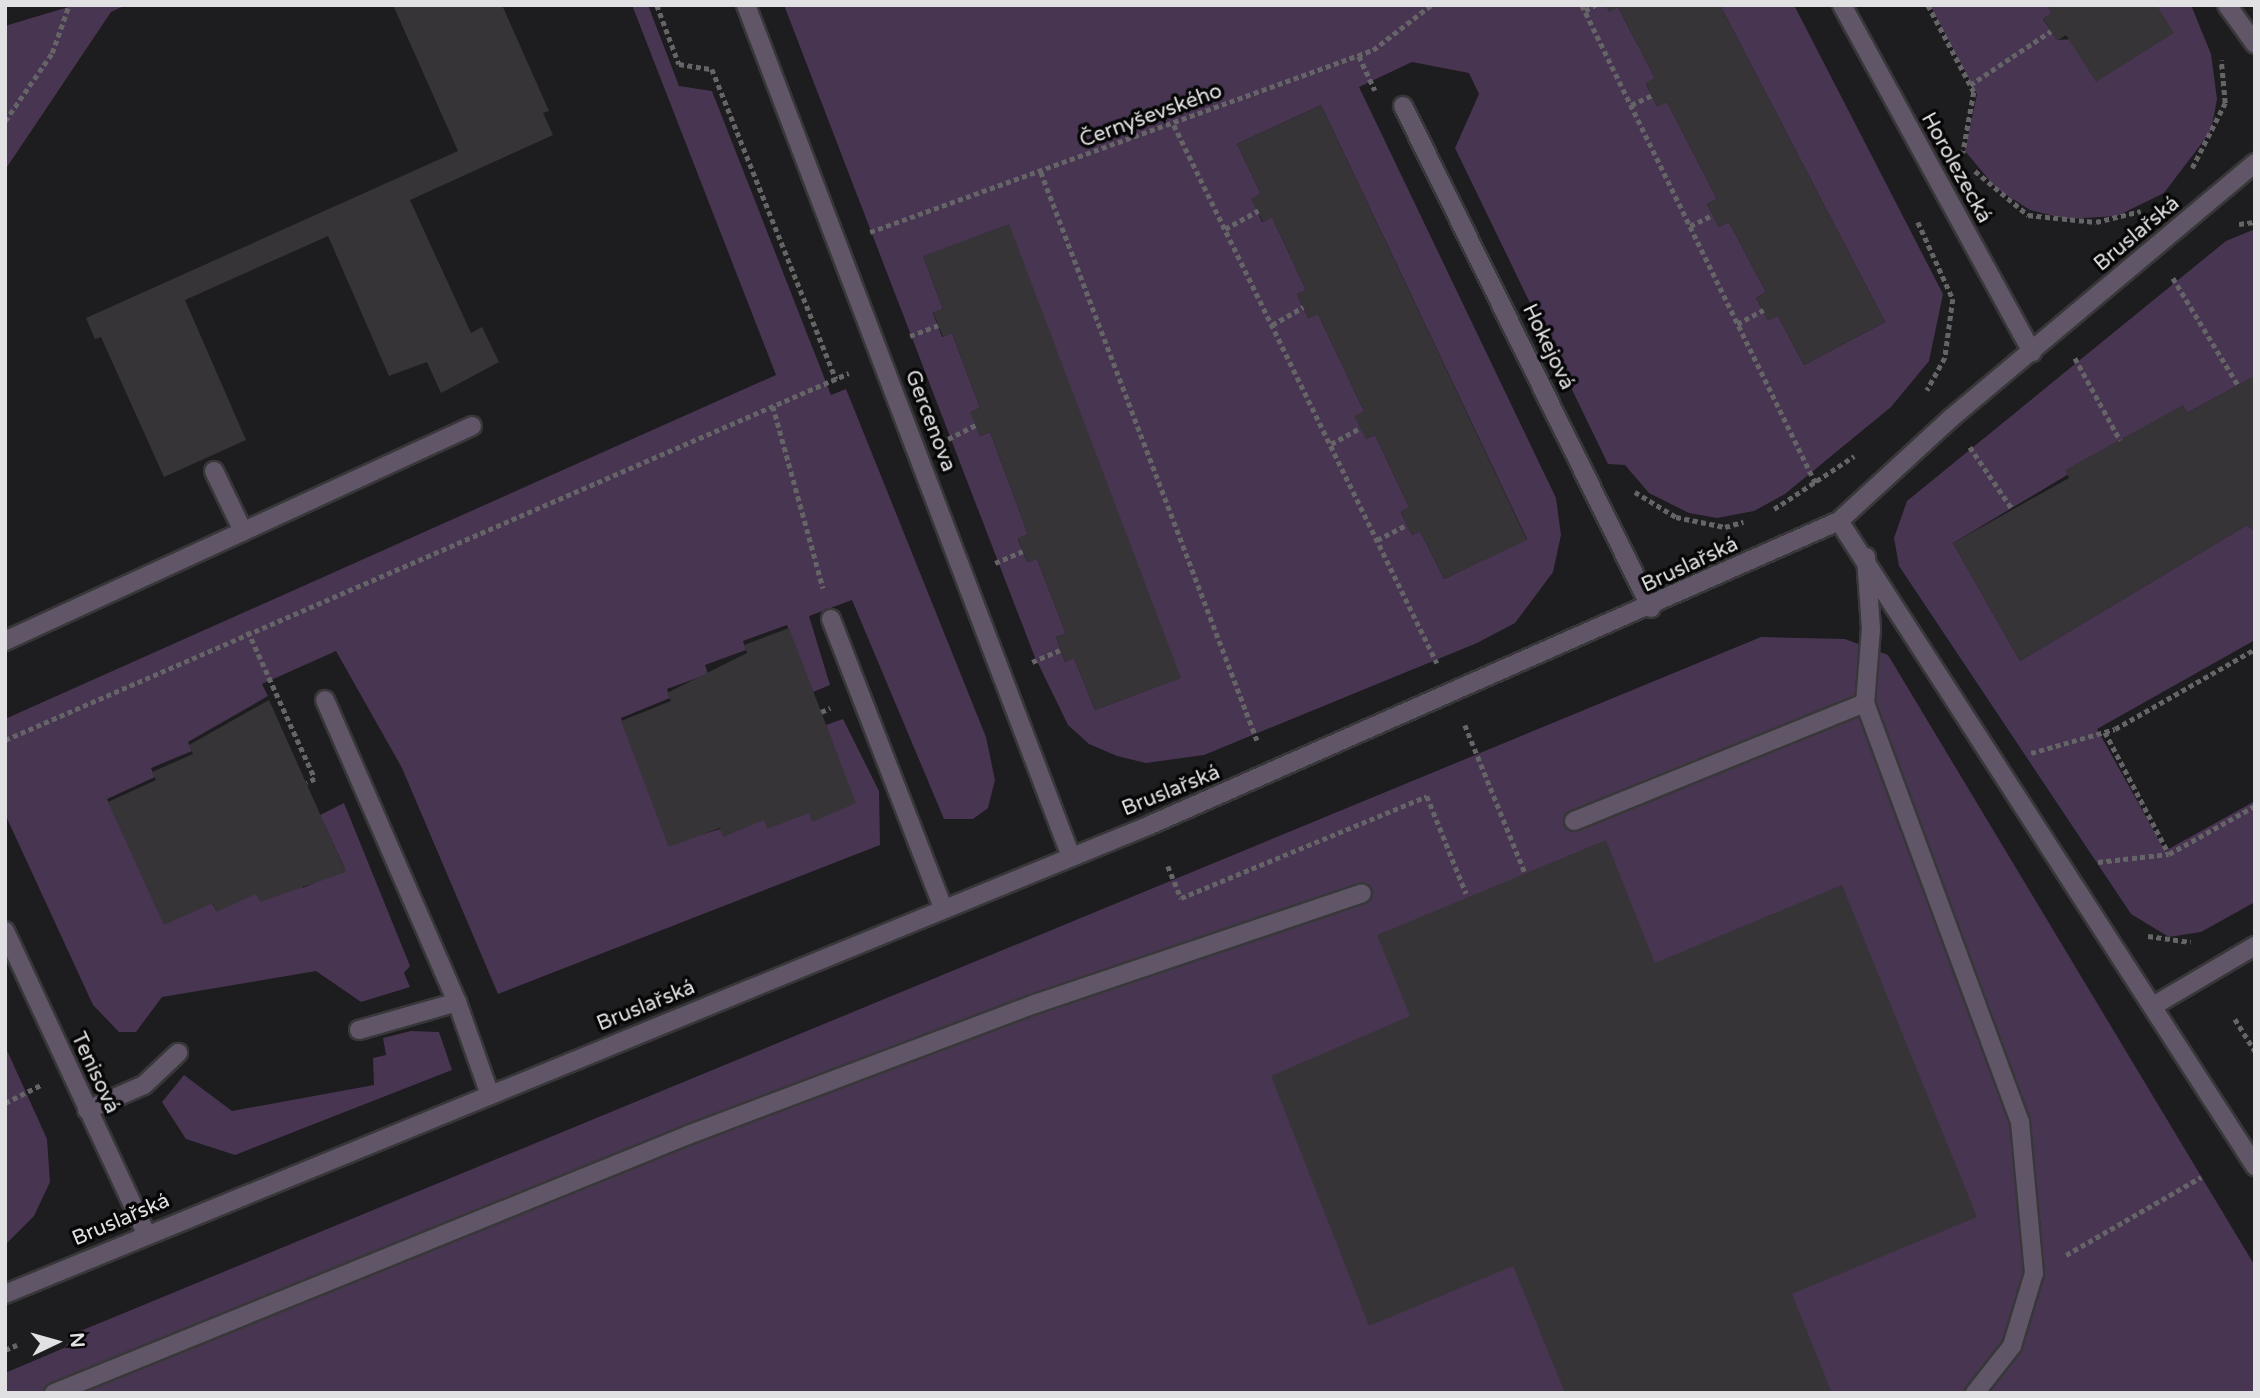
<!DOCTYPE html>
<html>
<head>
<meta charset="utf-8">
<style>
  body { margin:0 }
  #map { position:relative; width:2260px; height:1398px; overflow:hidden; background:#1d1c1e; font-family:"Varela Round",sans-serif }
  div>[style] { position:absolute }
  .green>* { inset:0; background:#483552 }
  .building>* { inset:0; background:#363437 }
  .path>* { height:4.5px; margin-top:-2.25px; transform-origin:0; background:repeating-linear-gradient(90deg,#656466 0 5px,transparent 0 8.5px) }
  .roads { filter:drop-shadow(2px 0 #383739) drop-shadow(-2px 0 #383739) drop-shadow(0 2px #383739) drop-shadow(0 -2px #383739) }
  .minor>* { height:18px; margin:-9px; padding:0 9px; transform-origin:9px; border-radius:9px; background:#615668 }
  span { translate:-50% -50%; white-space:nowrap; text-align:center; line-height:1.15; -webkit-text-stroke:7px #070708; paint-order:stroke }
  .street-label { font-size:21px; color:#e1e0e2 }
  .frame { position:absolute; inset:0; border:7px solid #e1e0e2; pointer-events:none }
  .north { position:absolute; left:21px; top:1307px; width:70px; height:70px; -webkit-text-stroke:5px #070708; paint-order:stroke; rotate:85deg; font-size:19px; font-weight:700; line-height:28px; text-align:center; color:#e1e0e2 }
  .north::after { content:''; display:block; margin:auto; width:24px; height:32px; background:#e1e0e2; clip-path:polygon(50% 0,100% 100%,50% 72%,0 100%) }
</style>
</head>
<body>
<div id="map">
  <div class="green">
    <i style="clip-path:polygon(75px 5px,126px 5px,111px 12px,5px 170px,5px 26px)"></i>
    <i style="clip-path:polygon(632px 5px,648px 5px,679px 86px,712px 91px,831px 395px,846px 389px,986px 737px,995px 780px,988px 808px,973px 819px,944px 819px,852px 600px,809px 616px,830px 685px,813px 692px,787px 625px,743px 641px,746px 650px,705px 665px,708px 674px,667px 689px,670px 698px,621px 718px,668px 844px,763px 817px,809px 811px,811px 818px,854px 801px,826px 725px,843px 719px,879px 791px,880px 845px,498px 994px,402px 768px,336px 651px,262px 684px,268px 696px,188px 742px,192px 751px,151px 768px,155px 777px,107px 799px,163px 922px,211px 900px,215px 909px,255px 890px,299px 880px,303px 888px,345px 869px,320px 815px,344px 803px,410px 966px,404px 973px,410px 987px,361px 1002px,316px 971px,162px 997px,136px 1032px,119px 1032px,93px 1005px,5px 814px,5px 719px,776px 375px)"></i>
    <i style="clip-path:polygon(evenodd,784px 5px,1618px 7px,1655px 78px,1646px 84px,1657px 106px,1667px 102px,1717px 199px,1707px 204px,1719px 227px,1729px 222px,1766px 292px,1756px 298px,1768px 320px,1778px 316px,1804px 365px,1885px 322px,1720px 5px,1794px 5px,1943px 294px,1929px 361px,1891px 407px,1785px 494px,1754px 511px,1717px 518px,1689px 513px,1649px 493px,1625px 465px,1608px 464px,1455px 148px,1479px 94px,1469px 73px,1412px 62px,1359px 87px,1556px 498px,1561px 535px,1553px 572px,1515px 623px,1477px 643px,1204px 755px,1146px 763px,1117px 756px,1089px 744px,1068px 725px,1034px 655px,784px 5px,1321px 105px,1527px 539px,1444px 579px,1420px 531px,1412px 535px,1407px 525px,1401px 512px,1409px 507px,1375px 435px,1366px 439px,1364px 411px,1318px 314px,1308px 318px,1297px 294px,1306px 290px,1272px 217px,1262px 222px,1252px 199px,1261px 194px,1237px 144px,1321px 105px,784px 5px,923px 256px,1180px 678px,1095px 710px,1074px 658px,1065px 662px,1056px 637px,1066px 634px,1037px 559px,1027px 562px,1018px 539px,1028px 534px,990px 432px,980px 436px,971px 412px,980px 408px,952px 333px,942px 337px,933px 313px,943px 309px,923px 256px)"></i>
    <i style="clip-path:polygon(1930px 5px,2047px 5px,2052px 13px,2043px 19px,2057px 40px,2173px 33px,2156px 5px,2191px 5px,2211px 54px,2217px 99px,2211px 131px,2164px 193px,2117px 216px,2066px 219px,2030px 210px,1996px 188px,1965px 151px,1977px 94px)"></i>
    <i style="clip-path:polygon(2255px 229px,2255px 376px,2187px 413px,2183px 406px,1953px 543px,2020px 661px,2247px 525px,2255px 531px,2255px 640px,2097px 729px,2165px 851px,2255px 801px,2255px 902px,2201px 932px,2169px 937px,2131px 914px,1899px 566px,1894px 538px,1907px 501px,2226px 241px)"></i>
    <i style="clip-path:polygon(1761px 637px,1845px 639px,1888px 655px,2255px 1266px,2255px 1393px,5px 1393px,5px 1373px,64px 1348px,78px 1332px)"></i>
    <i style="clip-path:polygon(411px 1031px,439px 1032px,452px 1070px,235px 1155px,186px 1139px,162px 1102px,184px 1075px,232px 1111px,374px 1085px,373px 1058px,386px 1055px,383px 1038px)"></i>
    <i style="clip-path:polygon(5px 1046px,47px 1139px,50px 1182px,34px 1216px,5px 1245px)"></i>
  </div>
  <div class="building">
    <i style="clip-path:polygon(393px 5px,502px 5px,549px 111px,543px 113px,553px 135px,410px 200px,471px 333px,482px 327px,499px 362px,441px 393px,427px 362px,389px 376px,328px 236px,185px 300px,246px 440px,164px 477px,101px 337px,95px 339px,86px 318px,458px 151px)"></i>
    <i style="clip-path:polygon(1605px 5px,1720px 5px,1885px 322px,1804px 365px,1778px 316px,1768px 321px,1756px 298px,1766px 292px,1729px 222px,1719px 227px,1707px 204px,1717px 199px,1667px 102px,1657px 107px,1646px 83px,1655px 78px,1618px 7px,1609px 12px)"></i>
    <i style="clip-path:polygon(2047px 5px,2156px 5px,2174px 33px,2096px 82px,2066px 35px,2057px 41px,2043px 18px,2052px 13px)"></i>
    <i style="clip-path:polygon(1321px 105px,1527px 540px,1444px 579px,1420px 531px,1412px 535px,1407px 525px,1401px 511px,1409px 507px,1375px 435px,1366px 439px,1354px 416px,1364px 411px,1318px 314px,1308px 318px,1297px 294px,1306px 290px,1272px 217px,1263px 222px,1251px 199px,1261px 194px,1237px 144px)"></i>
    <i style="clip-path:polygon(1009px 224px,1181px 678px,1095px 710px,1074px 658px,1065px 662px,1056px 637px,1066px 634px,1037px 559px,1027px 562px,1018px 538px,1028px 534px,990px 432px,980px 436px,970px 412px,980px 408px,952px 333px,943px 337px,933px 312px,943px 309px,923px 256px)"></i>
    <i style="clip-path:polygon(2255px 376px,2255px 531px,2247px 525px,2020px 661px,1953px 543px,2069px 478px,2065px 470px,2183px 405px,2187px 413px)"></i>
    <i style="clip-path:polygon(789px 628px,856px 803px,812px 822px,809px 813px,767px 829px,764px 820px,723px 837px,720px 828px,669px 847px,621px 721px,671px 701px,667px 693px,747px 653px,744px 645px)"></i>
    <i style="clip-path:polygon(269px 700px,346px 872px,260px 902px,256px 894px,216px 912px,213px 903px,164px 925px,108px 802px,156px 780px,152px 772px,193px 754px,189px 745px)"></i>
    <i style="clip-path:polygon(1606px 840px,1655px 963px,1842px 885px,1977px 1217px,1792px 1294px,1832px 1393px,1565px 1393px,1513px 1266px,1369px 1326px,1271px 1076px,1410px 1016px,1377px 935px)"></i>
  </div>
  <div class="path">
    <i style="left:657px;top:5px;width:63px;rotate:69.6deg"></i>
    <i style="left:679px;top:64px;width:33px;rotate:9deg"></i>
    <i style="left:712px;top:69px;width:334px;rotate:68.2deg"></i>
    <i style="left:1582px;top:5px;width:533px;rotate:63.96deg"></i>
    <i style="left:1928px;top:5px;width:98px;rotate:62.1deg"></i>
    <i style="left:1974px;top:92px;width:62px;rotate:100.2deg"></i>
    <i style="left:1585px;top:11px;width:12px;rotate:-31deg"></i>
    <i style="left:1359px;top:56px;width:38px;rotate:65deg"></i>
    <i style="left:1970px;top:85px;width:97px;rotate:-33.7deg"></i>
    <i style="left:1631px;top:105px;width:23px;rotate:-25deg"></i>
    <i style="left:5px;top:121px;width:83px;rotate:-55.3deg"></i>
    <i style="left:52px;top:53px;width:51px;rotate:-70.5deg"></i>
    <i style="left:1174px;top:125px;width:599px;rotate:63.95deg"></i>
    <i style="left:2192px;top:168px;width:73px;rotate:-63.1deg"></i>
    <i style="left:2225px;top:103px;width:43px;rotate:-95.3deg"></i>
    <i style="left:1975px;top:171px;width:69px;rotate:39.7deg"></i>
    <i style="left:2028px;top:215px;width:68px;rotate:5.9deg"></i>
    <i style="left:2096px;top:222px;width:46px;rotate:-13.7deg"></i>
    <i style="left:1041px;top:172px;width:608px;rotate:69.18deg"></i>
    <i style="left:1918px;top:222px;width:85px;rotate:65.6deg"></i>
    <i style="left:1953px;top:299px;width:60px;rotate:97.7deg"></i>
    <i style="left:1945px;top:358px;width:37px;rotate:119deg"></i>
    <i style="left:2239px;top:224px;width:16px;rotate:-7deg"></i>
    <i style="left:1690px;top:226px;width:25px;rotate:-26deg"></i>
    <i style="left:1225px;top:229px;width:38px;rotate:-29deg"></i>
    <i style="left:870px;top:232px;width:535px;rotate:-19.89deg"></i>
    <i style="left:1373px;top:50px;width:73px;rotate:-37.8deg"></i>
    <i style="left:2173px;top:278px;width:125px;rotate:58.7deg"></i>
    <i style="left:1737px;top:324px;width:30px;rotate:-28deg"></i>
    <i style="left:1272px;top:325px;width:36px;rotate:-30deg"></i>
    <i style="left:910px;top:336px;width:30px;rotate:-21deg"></i>
    <i style="left:2075px;top:358px;width:94px;rotate:61.2deg"></i>
    <i style="left:773px;top:406px;width:189px;rotate:74.6deg"></i>
    <i style="left:948px;top:439px;width:31px;rotate:-27deg"></i>
    <i style="left:1331px;top:444px;width:33px;rotate:-29deg"></i>
    <i style="left:1970px;top:447px;width:76px;rotate:55.7deg"></i>
    <i style="left:1635px;top:492px;width:48px;rotate:31.4deg"></i>
    <i style="left:1676px;top:517px;width:50px;rotate:11.5deg"></i>
    <i style="left:1725px;top:527px;width:19px;rotate:-16deg"></i>
    <i style="left:1774px;top:509px;width:96px;rotate:-33.5deg"></i>
    <i style="left:1377px;top:540px;width:34px;rotate:-27deg"></i>
    <i style="left:995px;top:563px;width:30px;rotate:-23deg"></i>
    <i style="left:248px;top:631px;width:162px;rotate:65.6deg"></i>
    <i style="left:315px;top:779px;width:9px;rotate:153deg"></i>
    <i style="left:1032px;top:662px;width:30px;rotate:-23deg"></i>
    <i style="left:821px;top:712px;width:10px;rotate:-24deg"></i>
    <i style="left:1465px;top:725px;width:160px;rotate:67.9deg"></i>
    <i style="left:2105px;top:732px;width:138px;rotate:62.3deg"></i>
    <i style="left:5px;top:740px;width:920px;rotate:-23.5deg"></i>
    <i style="left:2031px;top:753px;width:87px;rotate:-15.9deg"></i>
    <i style="left:2115px;top:729px;width:161px;rotate:-29.7deg"></i>
    <i style="left:2098px;top:862px;width:71px;rotate:-6.4deg"></i>
    <i style="left:2169px;top:854px;width:98px;rotate:-29.2deg"></i>
    <i style="left:1168px;top:866px;width:35px;rotate:68deg"></i>
    <i style="left:1181px;top:898px;width:266px;rotate:-22.5deg"></i>
    <i style="left:1427px;top:796px;width:105px;rotate:68.1deg"></i>
    <i style="left:2148px;top:936px;width:43px;rotate:7.9deg"></i>
    <i style="left:2235px;top:1019px;width:38px;rotate:58deg"></i>
    <i style="left:5px;top:1103px;width:40px;rotate:-26.6deg"></i>
    <i style="left:2066px;top:1255px;width:156px;rotate:-30deg"></i>
    <i style="left:5px;top:1350px;width:13px;rotate:-23deg"></i>
  </div>
  <div class="roads">
    <div class="minor">
      <i style="left:746px;top:5px;width:909px;rotate:69.11deg"></i>
      <i style="left:1842px;top:5px;width:396px;rotate:61.3deg"></i>
      <i style="left:2227px;top:5px;width:48px;rotate:54.3deg"></i>
      <i style="left:1403px;top:106px;width:560px;rotate:63.71deg"></i>
      <i style="left:214px;top:471px;width:67px;rotate:64.2deg"></i>
      <i style="left:1839px;top:521px;width:768px;rotate:57.18deg"></i>
      <i style="left:1866px;top:557px;width:72px;rotate:86deg"></i>
      <i style="left:1871px;top:629px;width:74px;rotate:94.6deg"></i>
      <i style="left:1865px;top:703px;width:447px;rotate:69.7deg"></i>
      <i style="left:2020px;top:1122px;width:152px;rotate:84.7deg"></i>
      <i style="left:2034px;top:1273px;width:76px;rotate:106.8deg"></i>
      <i style="left:2012px;top:1346px;width:60px;rotate:128.2deg"></i>
      <i style="left:831px;top:619px;width:310px;rotate:68.8deg"></i>
      <i style="left:5px;top:641px;width:514px;rotate:-24.72deg"></i>
      <i style="left:325px;top:700px;width:330px;rotate:66.4deg"></i>
      <i style="left:457px;top:1002px;width:99px;rotate:70.5deg"></i>
      <i style="left:1574px;top:821px;width:314px;rotate:-22.1deg"></i>
      <i style="left:5px;top:931px;width:333px;rotate:65deg"></i>
      <i style="left:2153px;top:1006px;width:118px;rotate:-30.5deg"></i>
      <i style="left:359px;top:1030px;width:102px;rotate:-15.9deg"></i>
      <i style="left:87px;top:1110px;width:62px;rotate:-23.7deg"></i>
      <i style="left:144px;top:1085px;width:47px;rotate:-43.3deg"></i>
      <i style="left:5px;top:1294px;width:1237px;rotate:-22.27deg"></i>
      <i style="left:1150px;top:825px;width:753px;rotate:-23.81deg"></i>
      <i style="left:1839px;top:521px;width:152px;rotate:-42.6deg"></i>
      <i style="left:1951px;top:418px;width:397px;rotate:-40deg"></i>
      <i style="left:54px;top:1393px;width:684px;rotate:-22.14deg"></i>
      <i style="left:688px;top:1135px;width:371px;rotate:-20.7deg"></i>
      <i style="left:1035px;top:1004px;width:345px;rotate:-18.7deg"></i>
    </div>
  </div>
  <div class="street-label">
    <span style="left:1151px;top:116px;rotate:-20deg">Černyševského</span>
    <span style="left:1956px;top:168px;rotate:61deg">Horolezecká</span>
    <span style="left:2137px;top:234px;rotate:-40deg">Bruslařská</span>
    <span style="left:1548px;top:347px;rotate:64deg">Hokejová</span>
    <span style="left:930px;top:421px;rotate:69deg">Gercenova</span>
    <span style="left:1690px;top:565px;rotate:-25deg">Bruslařská</span>
    <span style="left:1171px;top:791px;rotate:-22deg">Bruslařská</span>
    <span style="left:646px;top:1006px;rotate:-22deg">Bruslařská</span>
    <span style="left:95px;top:1073px;rotate:65deg">Tenisová</span>
    <span style="left:121px;top:1220px;rotate:-23deg">Bruslařská</span>
  </div>
  <div class="frame"></div>
  <div class="north">N</div>
</div>
</body>
</html>
